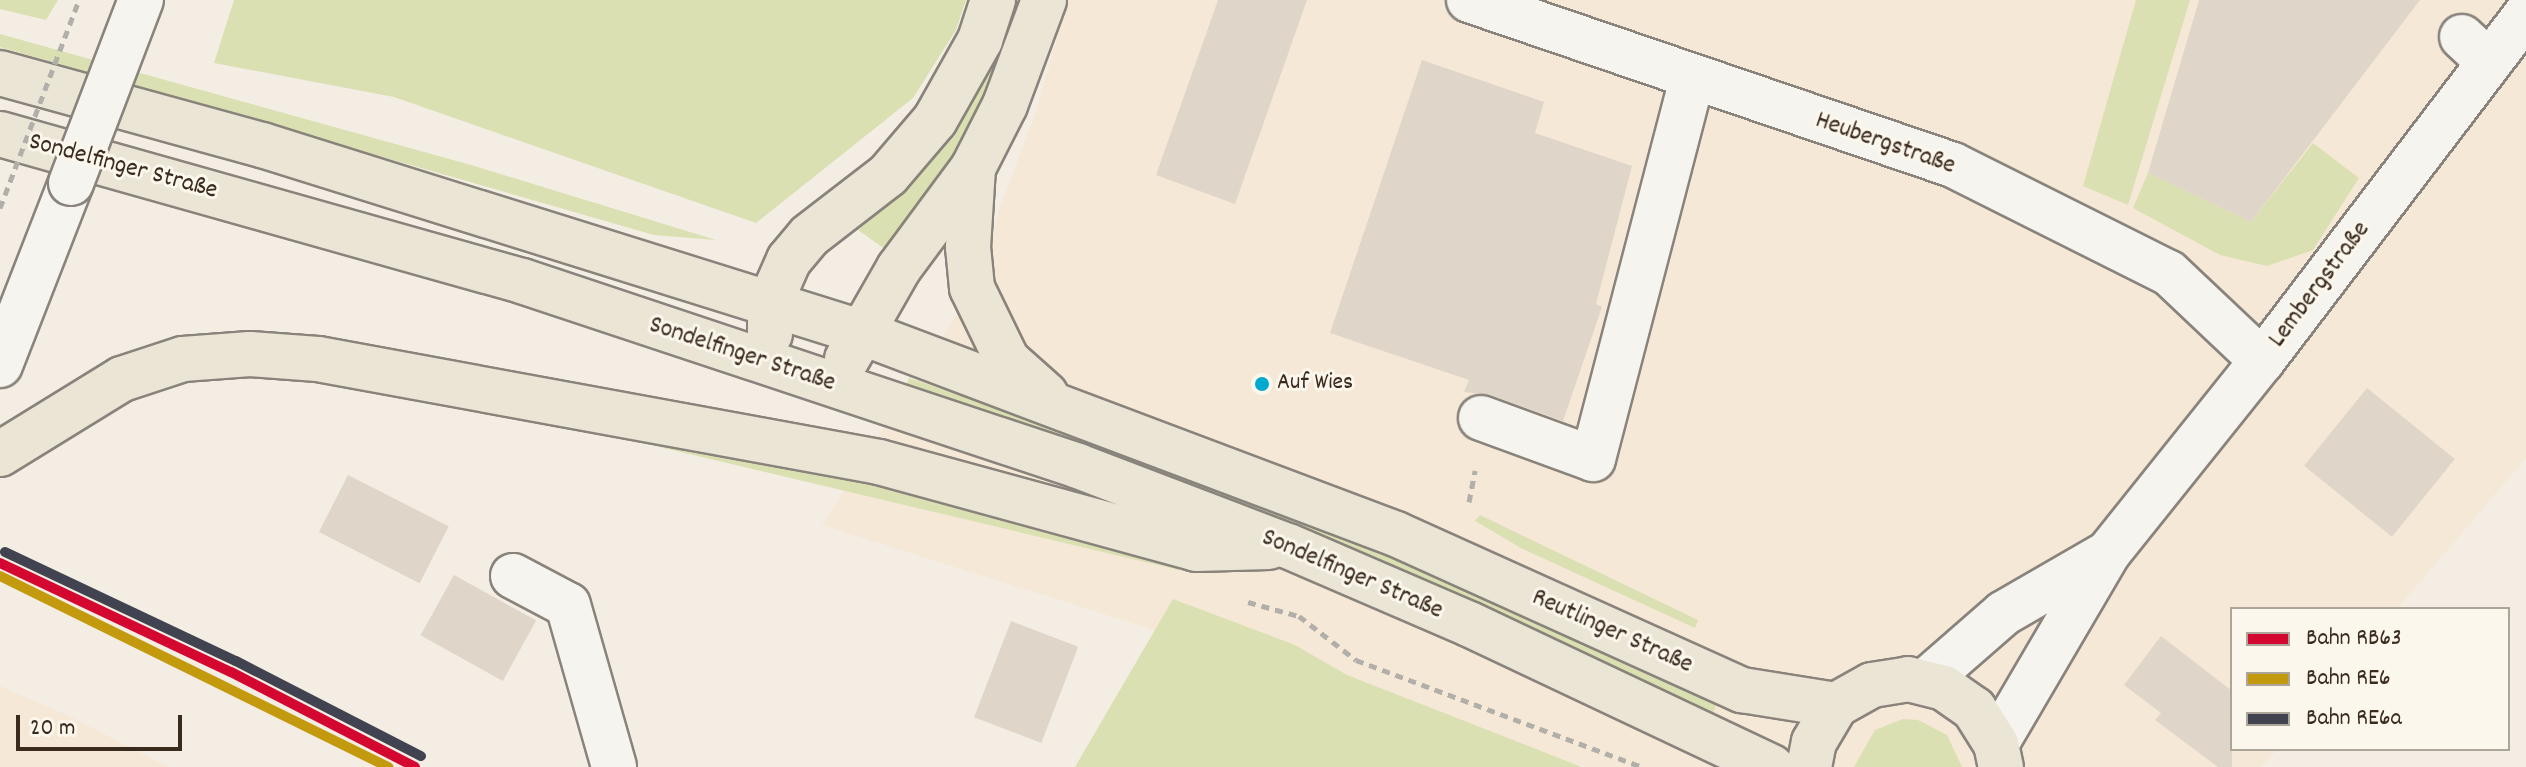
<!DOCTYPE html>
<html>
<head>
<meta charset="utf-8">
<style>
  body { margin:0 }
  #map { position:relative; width:2526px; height:767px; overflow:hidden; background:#f3ede3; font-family:Dekko,sans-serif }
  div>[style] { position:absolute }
  .built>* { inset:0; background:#f5e8d6 }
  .green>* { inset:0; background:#dbe0b2 }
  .building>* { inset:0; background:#dfd6c9; transform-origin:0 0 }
  .path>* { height:5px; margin-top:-2.5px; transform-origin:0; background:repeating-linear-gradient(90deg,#b2afaa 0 8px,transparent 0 14px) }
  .roads { filter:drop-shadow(2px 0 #89837c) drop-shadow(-2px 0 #89837c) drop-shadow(0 2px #89837c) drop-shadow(0 -2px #89837c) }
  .minor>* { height:44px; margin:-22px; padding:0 22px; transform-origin:22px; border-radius:22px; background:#f6f4ef }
  .major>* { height:44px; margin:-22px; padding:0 22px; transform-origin:22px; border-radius:22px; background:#ebe5d6 }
  .path-bridge>* { height:5px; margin-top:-2.5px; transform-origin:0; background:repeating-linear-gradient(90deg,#b2afaa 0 8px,transparent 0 14px) }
  .bridges { filter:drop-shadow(2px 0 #89837c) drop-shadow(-2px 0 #89837c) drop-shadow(0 2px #89837c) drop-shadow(0 -2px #89837c) }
  .minor-bridge>* { height:44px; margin:-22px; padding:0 22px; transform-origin:22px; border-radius:22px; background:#f6f4ef }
  .rail-1>* { height:10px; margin:-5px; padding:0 5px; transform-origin:5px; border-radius:5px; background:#d30730 }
  .rail-2>* { height:10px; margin:-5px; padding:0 5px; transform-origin:5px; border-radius:5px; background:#c39a0e }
  .rail-3>* { height:10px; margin:-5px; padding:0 5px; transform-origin:5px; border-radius:5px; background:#424351 }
  .dots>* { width:22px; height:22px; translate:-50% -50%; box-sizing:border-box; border:4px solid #fbf7ec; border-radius:50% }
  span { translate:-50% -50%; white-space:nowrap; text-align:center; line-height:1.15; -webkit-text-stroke:6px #fbf7ec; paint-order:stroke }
  .bus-label { font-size:24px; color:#3b2a1e }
  .left { translate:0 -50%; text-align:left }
  .street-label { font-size:26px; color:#3b2a1e }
  .legend { position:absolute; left:2230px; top:607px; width:280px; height:144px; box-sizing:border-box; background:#fbf7ec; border:2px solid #aea59a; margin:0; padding:10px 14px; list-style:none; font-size:24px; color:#3b2a1e }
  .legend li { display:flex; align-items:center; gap:16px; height:40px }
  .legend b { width:40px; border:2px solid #aea59a }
  .scale { position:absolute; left:16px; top:715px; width:166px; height:36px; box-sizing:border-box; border:4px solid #3b2a1e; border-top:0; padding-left:10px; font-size:24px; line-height:28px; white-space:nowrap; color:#3b2a1e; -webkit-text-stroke:6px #fbf7ec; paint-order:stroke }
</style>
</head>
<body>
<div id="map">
  <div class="built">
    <i style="clip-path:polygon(1068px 0,2526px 0,2526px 458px,2397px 609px,2232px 609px,2232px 749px,2277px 749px,2261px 767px,1587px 767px,822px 525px,988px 266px,997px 216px,1036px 112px)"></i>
    <i style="clip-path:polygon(0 686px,69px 716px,168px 767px,0 767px)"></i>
  </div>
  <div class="green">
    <i style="clip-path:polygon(0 0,58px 0,46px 20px,0 9px)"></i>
    <i style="clip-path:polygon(234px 0,966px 0,956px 30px,913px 98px,756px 223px,394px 97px,214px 63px)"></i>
    <i style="clip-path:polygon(1016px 0,1024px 0,963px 142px,892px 254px,858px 230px,954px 137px,996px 55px)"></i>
    <i style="clip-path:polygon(2136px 0,2190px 0,2128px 205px,2083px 186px)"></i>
    <i style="clip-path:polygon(0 34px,471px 165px,716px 240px,654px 235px,0 47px)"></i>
    <i style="clip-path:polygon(2313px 143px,2359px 178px,2313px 250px,2267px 266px,2220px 255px,2133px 208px,2148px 173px,2251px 222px)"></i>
    <i style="clip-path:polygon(909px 378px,1297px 510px,1719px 695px,1712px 717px,905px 389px)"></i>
    <i style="clip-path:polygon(533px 417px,872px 479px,1182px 565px,1179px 570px)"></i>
    <i style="clip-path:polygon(1480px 515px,1698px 620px,1695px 628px,1521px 548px,1475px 521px)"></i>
    <i style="clip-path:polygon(1173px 599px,1295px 645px,1347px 675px,1582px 767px,1075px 767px)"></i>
    <i style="clip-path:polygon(1903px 719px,1918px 720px,1947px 735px,1962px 767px,1854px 767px,1875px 730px)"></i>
  </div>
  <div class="building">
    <i style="clip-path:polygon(1218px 0,1307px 0,1235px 204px,1156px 175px)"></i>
    <i style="clip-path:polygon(2199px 0,2420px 0,2251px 222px,2148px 173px)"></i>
    <i style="clip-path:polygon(1422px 60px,1544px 102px,1535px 133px,1632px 166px,1596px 304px,1602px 307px,1563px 421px,1490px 395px,1464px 392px,1469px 380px,1330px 333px)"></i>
    <i style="left:2367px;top:388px;width:113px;height:100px;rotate:39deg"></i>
    <i style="left:348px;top:475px;width:113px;height:64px;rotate:27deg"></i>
    <i style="left:454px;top:575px;width:94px;height:69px;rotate:29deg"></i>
    <i style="left:1011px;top:621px;width:72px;height:103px;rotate:21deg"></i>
    <i style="clip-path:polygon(2161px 636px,2232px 691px,2232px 767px,2218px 767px,2155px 720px,2161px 713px,2124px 685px)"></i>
  </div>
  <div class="path">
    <i style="left:1469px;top:502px;width:32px;rotate:-79deg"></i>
    <i style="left:1248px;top:602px;width:53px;rotate:15.4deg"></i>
    <i style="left:1299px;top:616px;width:72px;rotate:37.7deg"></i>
    <i style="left:1356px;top:660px;width:305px;rotate:20.5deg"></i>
  </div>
  <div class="roads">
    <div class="minor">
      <i style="left:1469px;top:0;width:511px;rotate:18.82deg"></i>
      <i style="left:1953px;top:165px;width:241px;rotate:26.6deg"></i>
      <i style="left:2169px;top:273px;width:128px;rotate:43.4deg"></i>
      <i style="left:2462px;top:37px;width:37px;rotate:43deg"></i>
      <i style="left:0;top:365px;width:195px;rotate:-68.7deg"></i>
      <i style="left:1481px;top:418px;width:119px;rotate:20.1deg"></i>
      <i style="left:1593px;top:459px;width:394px;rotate:-75.4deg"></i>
      <i style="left:513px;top:576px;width:62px;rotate:27.8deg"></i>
      <i style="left:568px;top:605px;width:168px;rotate:74.1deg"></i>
      <i style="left:1926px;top:681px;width:103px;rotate:-41.1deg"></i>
      <i style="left:2004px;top:613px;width:118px;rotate:-30deg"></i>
      <i style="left:1996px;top:744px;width:221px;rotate:-59.6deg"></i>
      <i style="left:2108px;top:553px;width:246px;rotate:-51.3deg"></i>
      <i style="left:2262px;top:361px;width:436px;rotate:-52.7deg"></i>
    </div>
    <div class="major">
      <i style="left:0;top:73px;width:272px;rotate:15.4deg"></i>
      <i style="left:262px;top:145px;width:630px;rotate:17.37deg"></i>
      <i style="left:863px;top:333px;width:570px;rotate:20.66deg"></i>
      <i style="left:1396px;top:534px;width:380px;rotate:24.3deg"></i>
      <i style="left:1742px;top:690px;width:95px;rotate:9.1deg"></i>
      <i style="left:0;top:134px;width:542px;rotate:15.73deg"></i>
      <i style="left:522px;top:281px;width:586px;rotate:18.4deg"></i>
      <i style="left:1078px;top:466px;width:225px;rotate:20.9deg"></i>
      <i style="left:1288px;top:546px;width:197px;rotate:23.3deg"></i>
      <i style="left:1469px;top:624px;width:335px;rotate:25.3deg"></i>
      <i style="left:973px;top:168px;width:79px;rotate:93.6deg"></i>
      <i style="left:968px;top:247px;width:41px;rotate:84.4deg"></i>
      <i style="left:972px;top:288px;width:80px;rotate:64.1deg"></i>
      <i style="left:1007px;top:360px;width:52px;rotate:41.9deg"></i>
      <i style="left:770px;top:334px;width:31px;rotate:-90deg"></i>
      <i style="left:770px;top:303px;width:47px;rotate:-66.2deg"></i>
      <i style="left:789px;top:260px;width:31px;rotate:-50deg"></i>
      <i style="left:809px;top:236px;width:100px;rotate:-37.7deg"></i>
      <i style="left:888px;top:175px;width:72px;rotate:-49.5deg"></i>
      <i style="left:935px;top:120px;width:92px;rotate:-60.6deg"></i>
      <i style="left:980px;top:40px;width:42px;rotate:-72deg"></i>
      <i style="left:847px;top:359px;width:105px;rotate:-60.3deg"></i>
      <i style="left:899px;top:268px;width:124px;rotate:-53.5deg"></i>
      <i style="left:973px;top:168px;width:71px;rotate:-63.1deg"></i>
      <i style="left:1005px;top:105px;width:112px;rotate:-69.6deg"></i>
      <i style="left:0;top:454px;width:143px;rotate:-31.6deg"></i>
      <i style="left:122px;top:379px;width:64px;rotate:-18.2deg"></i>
      <i style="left:183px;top:359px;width:67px;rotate:-4.3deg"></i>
      <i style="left:250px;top:354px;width:68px;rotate:4.2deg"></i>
      <i style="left:318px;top:359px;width:570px;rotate:10.4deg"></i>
      <i style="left:879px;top:462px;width:329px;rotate:15.3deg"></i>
      <i style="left:1196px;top:549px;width:73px;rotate:-1.6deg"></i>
      <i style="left:1809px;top:767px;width:25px;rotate:-79deg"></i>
      <i style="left:1814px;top:742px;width:43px;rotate:-59.3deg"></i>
      <i style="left:1836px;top:705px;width:41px;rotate:-29.1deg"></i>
      <i style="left:1872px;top:685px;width:36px;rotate:-9deg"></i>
      <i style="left:1908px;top:679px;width:37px;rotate:14deg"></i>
      <i style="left:1944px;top:688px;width:37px;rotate:35deg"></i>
      <i style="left:1974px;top:709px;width:41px;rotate:57.8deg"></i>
      <i style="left:1996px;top:744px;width:24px;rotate:78deg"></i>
    </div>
  </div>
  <div class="path-bridge">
    <i style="left:0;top:208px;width:222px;rotate:-69.2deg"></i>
  </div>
  <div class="bridges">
    <div class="minor-bridge">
      <i style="left:71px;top:183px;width:196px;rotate:-69.1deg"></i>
    </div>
  </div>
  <div class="rail-1">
    <i style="left:0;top:563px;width:255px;rotate:25.3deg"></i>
    <i style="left:231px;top:672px;width:207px;rotate:27.3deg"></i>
  </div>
  <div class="rail-2">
    <i style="left:0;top:576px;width:433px;rotate:26.2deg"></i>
  </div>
  <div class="rail-3">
    <i style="left:5px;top:552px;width:255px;rotate:25.3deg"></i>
    <i style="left:236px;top:661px;width:208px;rotate:27.2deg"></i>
  </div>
  <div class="dots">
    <i style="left:1262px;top:384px;background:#00a9ce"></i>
  </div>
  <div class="bus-label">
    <span class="left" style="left:1277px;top:384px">Auf Wies</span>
  </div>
  <div class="street-label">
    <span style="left:1885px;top:144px;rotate:19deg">Heubergstraße</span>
    <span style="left:123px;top:167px;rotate:15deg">Sondelfinger Straße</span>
    <span style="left:2320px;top:285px;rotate:-53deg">Lembergstraße</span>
    <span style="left:742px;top:355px;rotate:18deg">Sondelfinger Straße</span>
    <span style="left:1352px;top:575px;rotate:23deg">Sondelfinger Straße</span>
    <span style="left:1612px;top:632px;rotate:24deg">Reutlinger Straße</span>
  </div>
  <ul class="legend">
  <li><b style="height:10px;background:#d30730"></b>Bahn RB63</li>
  <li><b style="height:10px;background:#c39a0e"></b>Bahn RE6</li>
  <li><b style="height:10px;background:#424351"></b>Bahn RE6a</li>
  </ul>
  <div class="scale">20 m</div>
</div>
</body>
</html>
